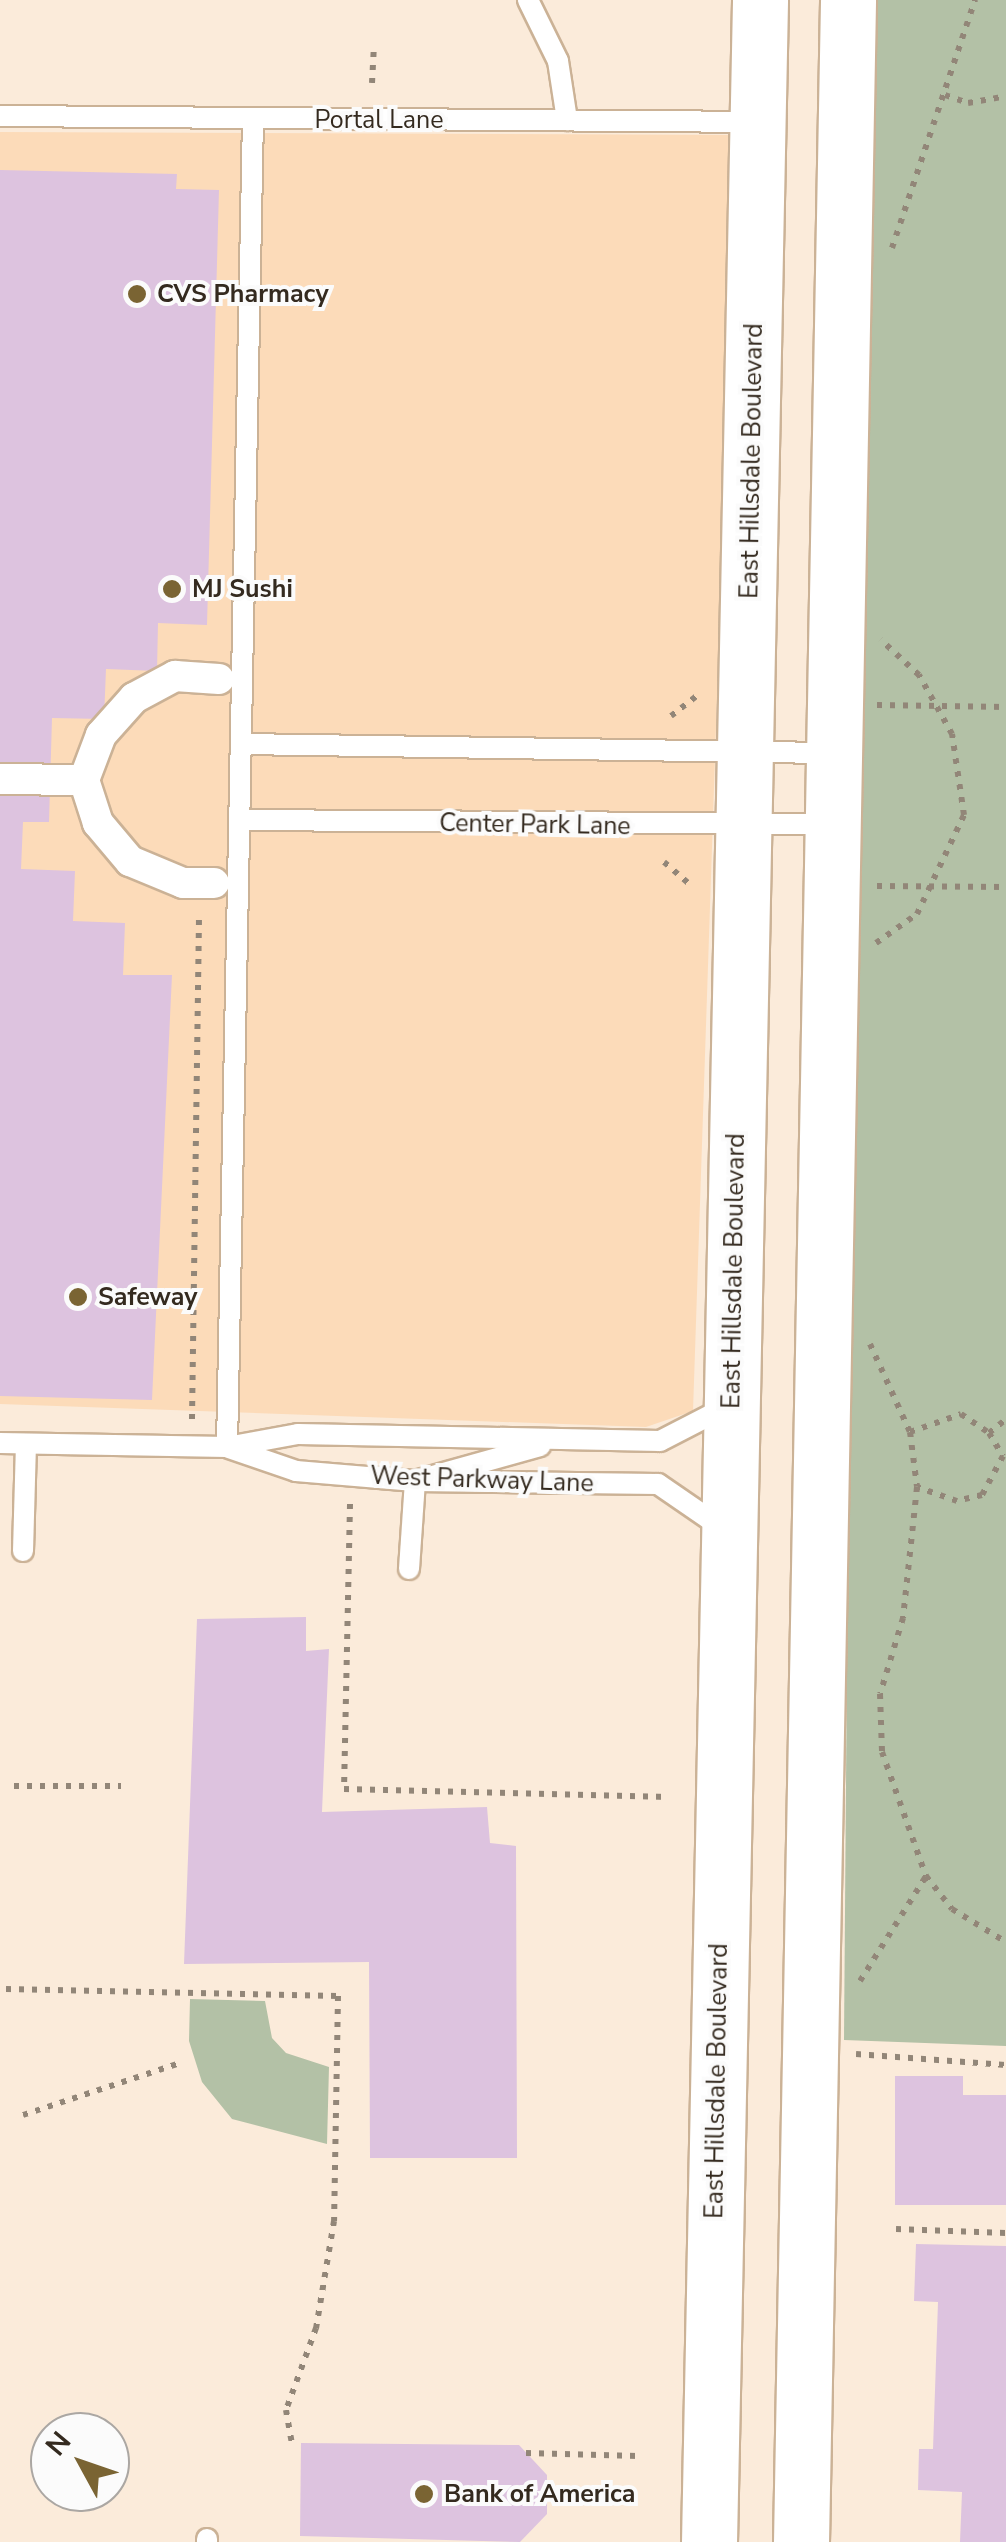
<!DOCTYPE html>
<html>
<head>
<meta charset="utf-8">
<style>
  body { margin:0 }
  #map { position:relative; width:1006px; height:2542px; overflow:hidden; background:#fbebda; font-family:"Nunito Sans",sans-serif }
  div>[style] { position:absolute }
  .built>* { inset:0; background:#fcdbb9 }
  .green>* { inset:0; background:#b3c1a6 }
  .building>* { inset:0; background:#ddc3df }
  .path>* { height:6px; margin-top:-3px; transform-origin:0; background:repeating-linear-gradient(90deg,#928678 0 5px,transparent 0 13px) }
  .roads { filter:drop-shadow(2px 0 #cbb296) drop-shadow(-2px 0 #cbb296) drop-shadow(0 2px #cbb296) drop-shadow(0 -2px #cbb296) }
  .service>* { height:20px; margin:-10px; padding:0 10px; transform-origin:10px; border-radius:10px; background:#fff }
  .pedestrian>* { height:30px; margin:-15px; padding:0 15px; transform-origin:15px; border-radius:15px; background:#fff }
  .secondary>* { height:55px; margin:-27.5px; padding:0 27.5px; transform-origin:27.5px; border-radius:27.5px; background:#fff }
  .dots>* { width:28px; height:28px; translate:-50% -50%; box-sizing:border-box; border:5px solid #fbfbfb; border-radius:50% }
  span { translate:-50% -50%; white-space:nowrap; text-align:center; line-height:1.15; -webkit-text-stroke:8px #fbfbfb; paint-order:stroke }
  .street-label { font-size:25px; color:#342a1f }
  .poi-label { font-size:25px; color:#342a1f; font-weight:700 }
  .left { translate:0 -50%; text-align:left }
  .north { position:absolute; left:30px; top:2412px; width:100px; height:100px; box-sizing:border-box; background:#fbfbfb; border:2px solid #aba7a3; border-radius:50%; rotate:310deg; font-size:28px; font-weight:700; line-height:40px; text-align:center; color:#342a1f }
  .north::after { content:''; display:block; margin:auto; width:35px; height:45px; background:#7a6433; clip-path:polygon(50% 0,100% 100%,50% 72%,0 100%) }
</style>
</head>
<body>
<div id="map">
  <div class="built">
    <i style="clip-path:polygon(0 132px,736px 135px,693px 1411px,646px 1427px,0 1404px)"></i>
  </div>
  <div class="green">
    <i style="clip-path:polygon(873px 0,1006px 0,1006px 2046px,844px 2040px,855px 637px)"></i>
    <i style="clip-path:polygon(190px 1999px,265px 2001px,272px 2038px,286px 2053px,329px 2067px,327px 2144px,232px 2119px,202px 2082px,189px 2041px)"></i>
  </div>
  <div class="building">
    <i style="clip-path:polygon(0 170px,177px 174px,176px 189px,219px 190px,207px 625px,158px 623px,157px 671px,106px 669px,104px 719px,52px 718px,49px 822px,23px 822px,21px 869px,75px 871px,73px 921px,125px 923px,123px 975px,172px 975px,152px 1400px,0 1396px)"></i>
    <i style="clip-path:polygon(306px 1617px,306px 1651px,329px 1649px,322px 1812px,487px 1807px,490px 1843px,516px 1846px,517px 2158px,370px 2158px,369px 1962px,184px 1964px,197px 1619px)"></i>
    <i style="clip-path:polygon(895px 2076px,963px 2076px,963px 2095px,1006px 2095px,1006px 2205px,895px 2205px)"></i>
    <i style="clip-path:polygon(916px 2244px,1006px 2246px,1006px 2542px,960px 2542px,962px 2492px,918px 2490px,919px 2449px,933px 2449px,938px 2302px,914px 2301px)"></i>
    <i style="clip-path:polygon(301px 2443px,519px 2445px,547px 2475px,547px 2514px,520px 2542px,300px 2536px)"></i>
  </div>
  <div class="path">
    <i style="left:372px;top:83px;width:39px;rotate:-87deg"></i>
    <i style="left:945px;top:95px;width:24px;rotate:19deg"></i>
    <i style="left:968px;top:103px;width:39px;rotate:-10deg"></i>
    <i style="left:892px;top:248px;width:262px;rotate:-71.5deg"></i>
    <i style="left:877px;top:705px;width:129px;rotate:0.9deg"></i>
    <i style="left:671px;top:716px;width:33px;rotate:-38deg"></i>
    <i style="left:664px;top:862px;width:32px;rotate:41deg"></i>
    <i style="left:877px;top:886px;width:129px;rotate:0.4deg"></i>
    <i style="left:876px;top:943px;width:50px;rotate:-35.3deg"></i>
    <i style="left:917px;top:914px;width:110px;rotate:-64.6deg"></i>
    <i style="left:964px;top:815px;width:82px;rotate:-98.4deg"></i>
    <i style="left:952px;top:734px;width:68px;rotate:-119.2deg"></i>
    <i style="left:919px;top:675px;width:52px;rotate:-137.4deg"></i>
    <i style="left:870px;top:1344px;width:97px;rotate:65.6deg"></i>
    <i style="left:910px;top:1432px;width:55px;rotate:82.7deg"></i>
    <i style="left:917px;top:1487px;width:132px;rotate:96.1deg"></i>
    <i style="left:903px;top:1618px;width:79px;rotate:106.8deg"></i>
    <i style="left:880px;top:1694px;width:58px;rotate:88deg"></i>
    <i style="left:882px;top:1752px;width:132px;rotate:70.5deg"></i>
    <i style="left:926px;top:1876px;width:42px;rotate:51.8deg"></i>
    <i style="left:952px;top:1909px;width:63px;rotate:31.4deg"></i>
    <i style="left:192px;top:1419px;width:503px;rotate:-89.2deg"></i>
    <i style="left:910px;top:1432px;width:54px;rotate:-19.4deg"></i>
    <i style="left:961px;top:1414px;width:34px;rotate:34deg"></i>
    <i style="left:989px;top:1433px;width:27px;rotate:59deg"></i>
    <i style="left:1003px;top:1456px;width:44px;rotate:118.3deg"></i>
    <i style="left:982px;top:1495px;width:26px;rotate:167deg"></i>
    <i style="left:957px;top:1501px;width:42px;rotate:-160.7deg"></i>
    <i style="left:989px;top:1433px;width:22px;rotate:-39deg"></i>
    <i style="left:350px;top:1504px;width:285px;rotate:91.2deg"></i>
    <i style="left:344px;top:1789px;width:325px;rotate:1.4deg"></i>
    <i style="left:14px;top:1786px;width:107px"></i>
    <i style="left:860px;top:1981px;width:124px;rotate:-57.8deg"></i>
    <i style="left:6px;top:1989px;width:332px;rotate:1.2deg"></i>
    <i style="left:338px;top:1996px;width:225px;rotate:91deg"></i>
    <i style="left:334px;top:2221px;width:109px;rotate:99.5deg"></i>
    <i style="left:316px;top:2328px;width:87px;rotate:110.1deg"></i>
    <i style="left:286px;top:2410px;width:36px;rotate:80deg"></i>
    <i style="left:856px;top:2054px;width:150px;rotate:4.2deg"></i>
    <i style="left:23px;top:2115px;width:165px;rotate:-18.3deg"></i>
    <i style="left:896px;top:2229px;width:110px;rotate:2.1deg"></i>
    <i style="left:526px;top:2453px;width:112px;rotate:1.5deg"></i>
  </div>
  <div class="roads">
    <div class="service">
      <i style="left:528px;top:0;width:68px;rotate:63.8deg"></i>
      <i style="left:558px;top:61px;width:60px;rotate:81.3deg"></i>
      <i style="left:0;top:116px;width:758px;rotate:0.45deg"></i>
      <i style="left:241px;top:744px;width:589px;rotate:0.88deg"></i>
      <i style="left:239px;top:820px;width:592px;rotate:0.39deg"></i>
      <i style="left:0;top:1443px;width:227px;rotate:1deg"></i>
      <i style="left:227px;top:1447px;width:72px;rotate:-10.4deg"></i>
      <i style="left:298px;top:1434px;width:362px;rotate:1.1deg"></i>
      <i style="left:660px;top:1441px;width:76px;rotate:-27.2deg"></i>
      <i style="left:227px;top:1447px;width:1326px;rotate:-88.88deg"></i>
      <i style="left:229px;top:1448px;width:71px;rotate:18.9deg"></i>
      <i style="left:296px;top:1471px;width:119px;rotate:4.8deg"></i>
      <i style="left:415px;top:1481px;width:243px;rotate:0.7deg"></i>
      <i style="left:658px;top:1484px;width:78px;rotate:34.5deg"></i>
      <i style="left:23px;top:1551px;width:107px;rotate:-88.4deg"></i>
      <i style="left:409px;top:1569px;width:88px;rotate:-86.1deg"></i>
      <i style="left:415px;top:1481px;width:130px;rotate:-15.6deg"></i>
      <i style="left:207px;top:2539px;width:3px;rotate:90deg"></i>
    </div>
    <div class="pedestrian">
      <i style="left:0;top:779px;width:84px;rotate:0.7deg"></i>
      <i style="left:214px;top:883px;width:31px;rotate:180deg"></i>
      <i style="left:183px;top:883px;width:57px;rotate:-157.5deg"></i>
      <i style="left:130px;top:861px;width:50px;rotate:-130.1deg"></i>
      <i style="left:98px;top:823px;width:45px;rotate:-108deg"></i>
      <i style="left:84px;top:780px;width:48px;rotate:-69.3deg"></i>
      <i style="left:101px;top:735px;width:50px;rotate:-48.3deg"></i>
      <i style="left:134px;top:698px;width:47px;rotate:-28.2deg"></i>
      <i style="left:175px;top:676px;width:44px;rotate:3.9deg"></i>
    </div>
    <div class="secondary">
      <i style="left:709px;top:2542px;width:2543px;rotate:-88.85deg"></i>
      <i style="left:801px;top:2542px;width:2542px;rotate:-88.94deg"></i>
    </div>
  </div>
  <div class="dots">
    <i style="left:137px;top:294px;background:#7a6433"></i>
    <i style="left:172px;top:589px;background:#7a6433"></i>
    <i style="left:78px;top:1297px;background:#7a6433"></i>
    <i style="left:424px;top:2494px;background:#7a6433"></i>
  </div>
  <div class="street-label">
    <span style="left:379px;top:120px">Portal Lane</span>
    <span style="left:752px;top:461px;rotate:-89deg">East Hillsdale Boulevard</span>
    <span style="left:535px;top:825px;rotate:1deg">Center Park Lane</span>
    <span style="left:734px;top:1271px;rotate:-89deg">East Hillsdale Boulevard</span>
    <span style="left:482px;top:1480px;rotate:2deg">West Parkway Lane</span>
    <span style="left:717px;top:2081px;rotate:-89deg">East Hillsdale Boulevard</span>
  </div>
  <div class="poi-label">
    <span class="left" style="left:157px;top:294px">CVS Pharmacy</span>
    <span class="left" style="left:192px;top:589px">MJ Sushi</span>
    <span class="left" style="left:98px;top:1297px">Safeway</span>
    <span class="left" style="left:444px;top:2494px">Bank of America</span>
  </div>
  <div class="north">N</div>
</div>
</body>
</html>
